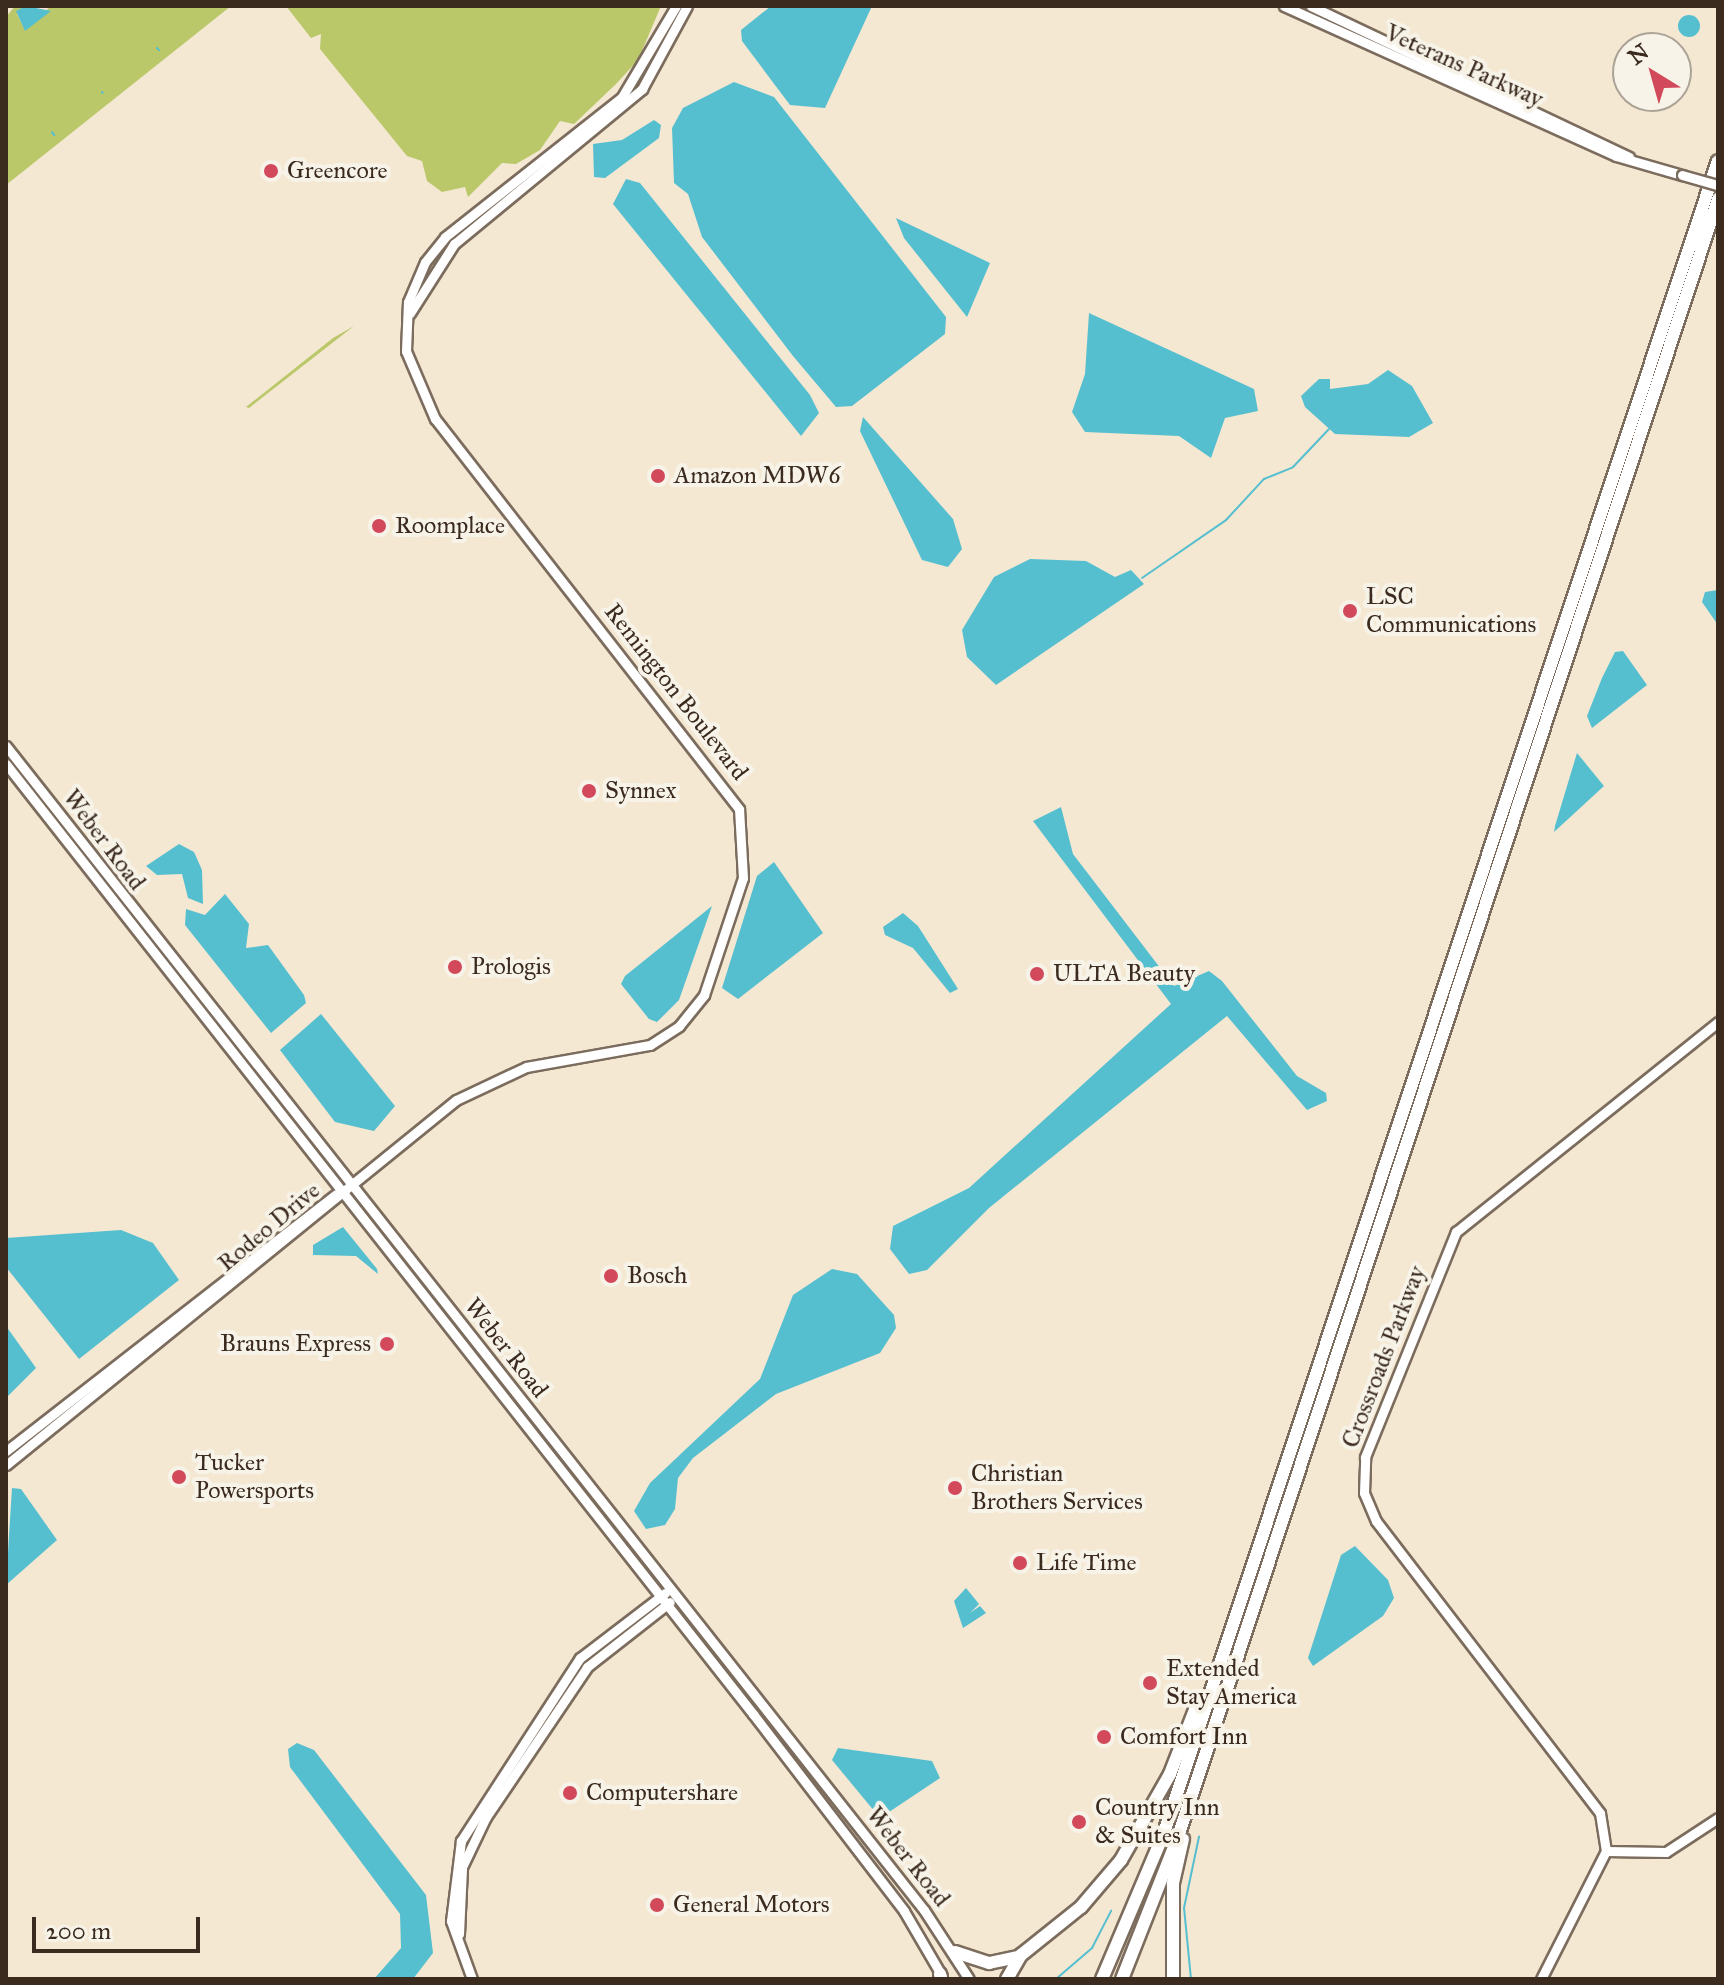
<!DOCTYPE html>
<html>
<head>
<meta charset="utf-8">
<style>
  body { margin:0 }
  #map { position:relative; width:1724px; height:1985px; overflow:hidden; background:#f4e8d2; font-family:"IM FELL Great Primer",serif }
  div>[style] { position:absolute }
  .green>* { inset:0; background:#bac86a }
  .water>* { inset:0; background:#55bfd0 }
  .round { border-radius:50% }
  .stream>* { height:2px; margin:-1px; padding:0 1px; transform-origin:1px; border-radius:1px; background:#55bfd0 }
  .roads { filter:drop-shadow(2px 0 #7c6c5d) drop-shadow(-2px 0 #7c6c5d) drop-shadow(0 2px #7c6c5d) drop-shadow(0 -2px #7c6c5d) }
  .secondary>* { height:9px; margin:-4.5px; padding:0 4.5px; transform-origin:4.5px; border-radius:4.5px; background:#fff }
  .highway>* { height:12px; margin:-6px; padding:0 6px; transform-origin:6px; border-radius:6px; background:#fff }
  .bridges { filter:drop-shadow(2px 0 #7c6c5d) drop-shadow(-2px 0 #7c6c5d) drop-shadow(0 2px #7c6c5d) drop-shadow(0 -2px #7c6c5d) }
  .secondary-bridge>* { height:9px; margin:-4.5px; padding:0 4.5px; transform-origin:4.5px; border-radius:4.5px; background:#fff }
  .dots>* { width:22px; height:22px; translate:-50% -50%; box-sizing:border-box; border:4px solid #f7f3e8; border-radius:50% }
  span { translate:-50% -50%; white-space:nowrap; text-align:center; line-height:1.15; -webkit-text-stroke:8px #f7f3e8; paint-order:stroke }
  .street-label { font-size:24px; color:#3b2a1e }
  .poi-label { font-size:24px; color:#3b2a1e }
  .left { translate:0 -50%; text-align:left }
  .right { translate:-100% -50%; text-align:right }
  .frame { position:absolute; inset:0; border:8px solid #3b2a1e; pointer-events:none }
  .north { position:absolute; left:1612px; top:32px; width:80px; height:80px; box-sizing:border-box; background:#f7f3e8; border:2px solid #aca397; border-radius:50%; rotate:323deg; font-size:22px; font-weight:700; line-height:32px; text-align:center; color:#3b2a1e }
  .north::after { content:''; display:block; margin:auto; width:28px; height:36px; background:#d1495b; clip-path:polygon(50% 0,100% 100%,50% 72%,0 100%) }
  .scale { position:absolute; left:32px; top:1917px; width:168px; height:36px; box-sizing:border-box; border:4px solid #3b2a1e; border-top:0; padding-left:10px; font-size:24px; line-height:28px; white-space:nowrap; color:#3b2a1e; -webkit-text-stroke:6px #f7f3e8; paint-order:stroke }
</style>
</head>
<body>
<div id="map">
  <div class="green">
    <i style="clip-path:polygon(15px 6px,26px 6px,17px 14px,25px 30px,51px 6px,231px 6px,6px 185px,6px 17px)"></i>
    <i style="clip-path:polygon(286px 6px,661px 6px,638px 60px,616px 84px,574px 124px,560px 121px,540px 150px,516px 164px,502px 163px,468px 197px,465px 187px,442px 192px,427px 181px,422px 161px,407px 156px,320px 49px,321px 34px,311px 38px)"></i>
    <i style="clip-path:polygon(354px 326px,249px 408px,246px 407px,333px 338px)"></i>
  </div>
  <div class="water">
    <i style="clip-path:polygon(26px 6px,51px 11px,25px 31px,16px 11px)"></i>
    <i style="clip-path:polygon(771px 6px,872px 6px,825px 108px,790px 105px,742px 41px,741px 30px)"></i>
    <i class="round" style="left:1678px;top:15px;width:22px;height:22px"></i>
    <i style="clip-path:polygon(734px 82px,774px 97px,946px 317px,945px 334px,852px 406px,836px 407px,793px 356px,702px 237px,688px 194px,674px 183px,672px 128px,683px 108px)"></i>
    <i style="clip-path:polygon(654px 120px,661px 125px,659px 138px,605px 178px,594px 177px,593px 144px,622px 140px)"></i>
    <i style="clip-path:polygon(626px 179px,640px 183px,810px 395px,819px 413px,801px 436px,613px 204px)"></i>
    <i style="clip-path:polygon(896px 218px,990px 263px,967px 317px,904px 238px)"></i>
    <i style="clip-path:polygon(1089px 313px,1254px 389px,1258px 411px,1225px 418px,1211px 458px,1179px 436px,1085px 432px,1072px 412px,1085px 374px)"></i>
    <i style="clip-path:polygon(1388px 370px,1412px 386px,1433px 423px,1409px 437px,1335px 434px,1305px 407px,1301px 396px,1319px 379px,1330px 379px,1330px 389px,1368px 384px)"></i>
    <i style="clip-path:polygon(863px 417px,953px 519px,962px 549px,948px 567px,922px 560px,860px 431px)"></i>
    <i style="clip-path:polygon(1030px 559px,1086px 561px,1115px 577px,1131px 570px,1144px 584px,996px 685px,967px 657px,962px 630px,994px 577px)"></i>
    <i style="clip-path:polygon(1718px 590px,1718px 625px,1702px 602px,1705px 592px)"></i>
    <i style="clip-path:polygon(1623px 651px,1647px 685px,1592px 728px,1587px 716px,1602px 678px,1615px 652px)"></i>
    <i style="clip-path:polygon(1577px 753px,1604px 786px,1554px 832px,1555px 826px)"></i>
    <i style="clip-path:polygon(1061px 807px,1073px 854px,1174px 986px,1209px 971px,1222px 981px,1297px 1076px,1326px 1093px,1327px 1101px,1307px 1110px,1227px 1016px,989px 1208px,927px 1270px,909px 1274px,890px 1249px,893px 1226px,969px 1188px,1171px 1004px,1033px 821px)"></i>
    <i style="clip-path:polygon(179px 844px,194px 852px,202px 870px,203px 904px,188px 898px,182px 874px,157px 875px,146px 866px)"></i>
    <i style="clip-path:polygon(774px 862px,823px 933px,738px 999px,722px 988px,757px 876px)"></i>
    <i style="clip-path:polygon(225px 894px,249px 924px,246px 948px,268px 945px,304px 995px,306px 1003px,271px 1033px,185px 925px,186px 909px,205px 915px)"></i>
    <i style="clip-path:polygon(712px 906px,679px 1000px,657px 1022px,649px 1019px,621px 984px,625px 976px)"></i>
    <i style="clip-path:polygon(903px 913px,918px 926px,958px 989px,950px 993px,913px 948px,885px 935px,883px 927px)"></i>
    <i style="clip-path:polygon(321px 1014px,395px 1106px,374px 1131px,335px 1122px,280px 1050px)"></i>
    <i style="clip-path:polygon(343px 1227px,377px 1269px,378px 1274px,356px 1256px,313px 1255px,313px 1245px)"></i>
    <i style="clip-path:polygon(121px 1230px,153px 1243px,179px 1280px,79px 1359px,6px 1267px,6px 1238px)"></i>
    <i style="clip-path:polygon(832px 1269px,857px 1274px,894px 1315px,896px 1328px,880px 1353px,776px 1394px,693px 1458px,678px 1478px,675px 1509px,665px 1525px,646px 1529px,634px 1511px,650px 1483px,760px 1379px,793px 1295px)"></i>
    <i style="clip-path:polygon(6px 1326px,36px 1368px,6px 1398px)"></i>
    <i style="clip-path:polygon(12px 1488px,21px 1489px,57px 1540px,6px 1585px)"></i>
    <i style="clip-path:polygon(1355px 1546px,1388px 1580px,1394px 1598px,1383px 1616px,1313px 1666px,1308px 1658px,1341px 1555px)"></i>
    <i style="clip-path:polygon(966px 1588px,979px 1604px,970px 1613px,980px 1606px,986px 1613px,963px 1628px,954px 1601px)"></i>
    <i style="clip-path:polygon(297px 1743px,314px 1750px,426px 1895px,433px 1953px,413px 1979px,374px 1979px,401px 1948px,400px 1914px,290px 1767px,288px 1749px)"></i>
    <i style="clip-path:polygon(838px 1748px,932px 1761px,940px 1778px,880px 1818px,832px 1760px)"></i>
  </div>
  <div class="stream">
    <i style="left:157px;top:48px;width:3px;rotate:45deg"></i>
    <i style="left:102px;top:92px;width:1px;rotate:45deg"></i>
    <i style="left:52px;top:132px;width:4px;rotate:56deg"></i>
    <i style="left:1142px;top:578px;width:102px;rotate:-34.6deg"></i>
    <i style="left:1226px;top:520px;width:56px;rotate:-47.2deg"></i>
    <i style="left:1264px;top:479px;width:31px;rotate:-22deg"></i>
    <i style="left:1293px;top:467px;width:52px;rotate:-46.5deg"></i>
    <i style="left:1056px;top:1979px;width:48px;rotate:-40.7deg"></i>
    <i style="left:1092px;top:1948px;width:42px;rotate:-62.8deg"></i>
    <i style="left:1191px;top:1979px;width:71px;rotate:-95.6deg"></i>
    <i style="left:1184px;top:1908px;width:73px;rotate:-78.1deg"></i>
  </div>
  <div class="roads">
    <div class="secondary">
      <i style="left:1284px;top:6px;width:364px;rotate:24.3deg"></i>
      <i style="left:1616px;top:156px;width:69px;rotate:16.1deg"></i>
      <i style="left:1311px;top:6px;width:352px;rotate:25.4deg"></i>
      <i style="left:410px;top:313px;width:82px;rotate:-57.5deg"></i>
      <i style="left:454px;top:244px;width:244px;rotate:-39.5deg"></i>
      <i style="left:642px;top:89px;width:94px;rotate:-61.5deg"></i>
      <i style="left:6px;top:746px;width:1482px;rotate:51.74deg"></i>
      <i style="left:924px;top:1910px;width:82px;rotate:56.9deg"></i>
      <i style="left:6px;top:764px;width:1209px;rotate:51.82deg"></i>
      <i style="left:753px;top:1714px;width:248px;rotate:52.5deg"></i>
      <i style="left:904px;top:1911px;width:75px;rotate:59.7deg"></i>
      <i style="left:6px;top:1451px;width:418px;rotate:-37.9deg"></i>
      <i style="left:6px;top:1465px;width:579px;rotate:-39.05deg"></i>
      <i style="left:456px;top:1100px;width:77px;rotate:-25.2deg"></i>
      <i style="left:526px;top:1067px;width:126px;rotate:-10.1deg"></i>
      <i style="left:650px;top:1045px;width:35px;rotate:-33deg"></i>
      <i style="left:679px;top:1026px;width:40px;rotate:-51deg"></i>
      <i style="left:704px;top:995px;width:123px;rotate:-71.6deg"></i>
      <i style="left:743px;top:878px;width:69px;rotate:-93.3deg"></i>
      <i style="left:739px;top:809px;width:494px;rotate:-127.9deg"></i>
      <i style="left:435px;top:419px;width:74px;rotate:-113.1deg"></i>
      <i style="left:406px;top:351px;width:49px;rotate:-87.7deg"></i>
      <i style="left:408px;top:302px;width:43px;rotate:-67deg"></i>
      <i style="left:425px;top:262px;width:32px;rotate:-51deg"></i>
      <i style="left:445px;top:237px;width:226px;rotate:-38.3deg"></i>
      <i style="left:622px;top:97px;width:106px;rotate:-59.3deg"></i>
      <i style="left:1606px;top:1851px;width:60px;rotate:1deg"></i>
      <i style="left:1666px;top:1852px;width:62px;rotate:-33.2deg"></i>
      <i style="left:459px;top:1934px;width:67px;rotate:-87.4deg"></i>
      <i style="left:462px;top:1867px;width:55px;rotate:-64.4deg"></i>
      <i style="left:486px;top:1817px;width:181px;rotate:-56deg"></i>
      <i style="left:587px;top:1667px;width:105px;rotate:-38.1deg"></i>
      <i style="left:472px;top:1979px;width:62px;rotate:-109.9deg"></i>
      <i style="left:451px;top:1921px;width:81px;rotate:-82.9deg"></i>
      <i style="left:461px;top:1841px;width:218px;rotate:-57deg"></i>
      <i style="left:580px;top:1658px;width:107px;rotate:-37.4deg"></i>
      <i style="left:1541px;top:1979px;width:144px;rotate:-63.1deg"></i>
      <i style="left:1606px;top:1851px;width:38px;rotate:-99deg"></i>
      <i style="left:1600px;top:1813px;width:368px;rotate:-127.5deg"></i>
      <i style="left:1376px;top:1521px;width:30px;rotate:-113deg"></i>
      <i style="left:1364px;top:1493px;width:36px;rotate:-88deg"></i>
      <i style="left:1365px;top:1457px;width:243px;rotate:-68deg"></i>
      <i style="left:1456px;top:1232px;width:336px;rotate:-38.7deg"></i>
    </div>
    <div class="highway">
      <i style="left:955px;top:1952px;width:36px;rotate:18deg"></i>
      <i style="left:989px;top:1963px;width:30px;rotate:-12deg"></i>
      <i style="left:940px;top:1974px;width:5px;rotate:79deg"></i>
      <i style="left:1007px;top:1979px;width:28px;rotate:-60deg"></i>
      <i style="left:1021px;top:1955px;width:77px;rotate:-38.7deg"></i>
      <i style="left:1081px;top:1907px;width:62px;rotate:-49.6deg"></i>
      <i style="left:1121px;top:1860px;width:99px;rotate:-60.3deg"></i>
      <i style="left:1170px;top:1774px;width:77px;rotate:-68.7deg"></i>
      <i style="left:1102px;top:1979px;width:159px;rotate:-67deg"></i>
      <i style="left:1164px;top:1833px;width:1761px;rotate:-71.67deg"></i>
      <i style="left:1122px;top:1979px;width:156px;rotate:-68.5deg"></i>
      <i style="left:1179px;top:1834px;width:1722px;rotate:-71.75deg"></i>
      <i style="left:1173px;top:1979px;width:96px;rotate:-90deg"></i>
      <i style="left:1173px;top:1883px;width:45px;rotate:-77.2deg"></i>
    </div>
  </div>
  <div class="bridges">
    <div class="secondary-bridge">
      <i style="left:1682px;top:175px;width:37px;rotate:16deg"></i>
    </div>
  </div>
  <div class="dots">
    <i style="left:271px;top:171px;background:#d1495b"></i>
    <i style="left:658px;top:476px;background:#d1495b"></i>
    <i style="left:379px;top:526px;background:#d1495b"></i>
    <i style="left:1350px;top:611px;background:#d1495b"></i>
    <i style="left:589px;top:791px;background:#d1495b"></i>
    <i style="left:455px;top:967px;background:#d1495b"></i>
    <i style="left:1037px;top:974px;background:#d1495b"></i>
    <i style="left:611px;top:1276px;background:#d1495b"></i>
    <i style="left:387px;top:1344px;background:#d1495b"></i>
    <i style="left:179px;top:1477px;background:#d1495b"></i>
    <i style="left:955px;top:1488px;background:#d1495b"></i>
    <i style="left:1020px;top:1563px;background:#d1495b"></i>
    <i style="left:1150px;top:1683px;background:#d1495b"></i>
    <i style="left:1104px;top:1737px;background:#d1495b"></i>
    <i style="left:570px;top:1793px;background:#d1495b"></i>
    <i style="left:1079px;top:1822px;background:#d1495b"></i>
    <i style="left:657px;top:1905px;background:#d1495b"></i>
  </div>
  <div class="street-label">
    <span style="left:1464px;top:66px;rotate:24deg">Veterans Parkway</span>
    <span style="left:676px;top:692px;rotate:52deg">Remington Boulevard</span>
    <span style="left:104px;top:840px;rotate:53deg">Weber Road</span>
    <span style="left:269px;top:1227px;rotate:-40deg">Rodeo Drive</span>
    <span style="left:506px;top:1348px;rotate:52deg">Weber Road</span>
    <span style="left:1384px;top:1357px;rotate:-69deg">Crossroads Parkway</span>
    <span style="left:908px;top:1857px;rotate:52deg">Weber Road</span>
  </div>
  <div class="poi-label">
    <span class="left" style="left:287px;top:171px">Greencore</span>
    <span class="left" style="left:674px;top:476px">Amazon MDW6</span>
    <span class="left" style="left:395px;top:526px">Roomplace</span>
    <span class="left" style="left:1366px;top:611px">LSC<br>Communications</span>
    <span class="left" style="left:605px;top:791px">Synnex</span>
    <span class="left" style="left:471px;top:967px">Prologis</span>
    <span class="left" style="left:1053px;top:974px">ULTA Beauty</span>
    <span class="left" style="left:627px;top:1276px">Bosch</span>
    <span class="right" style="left:371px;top:1344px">Brauns Express</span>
    <span class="left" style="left:195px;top:1477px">Tucker<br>Powersports</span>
    <span class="left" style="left:971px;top:1488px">Christian<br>Brothers Services</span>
    <span class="left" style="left:1036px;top:1563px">Life Time</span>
    <span class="left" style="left:1166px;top:1683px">Extended<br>Stay America</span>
    <span class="left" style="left:1120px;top:1737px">Comfort Inn</span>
    <span class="left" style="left:586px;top:1793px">Computershare</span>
    <span class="left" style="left:1095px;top:1822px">Country Inn<br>&amp; Suites</span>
    <span class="left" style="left:673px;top:1905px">General Motors</span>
  </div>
  <div class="frame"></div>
  <div class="north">N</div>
  <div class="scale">200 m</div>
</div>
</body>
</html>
